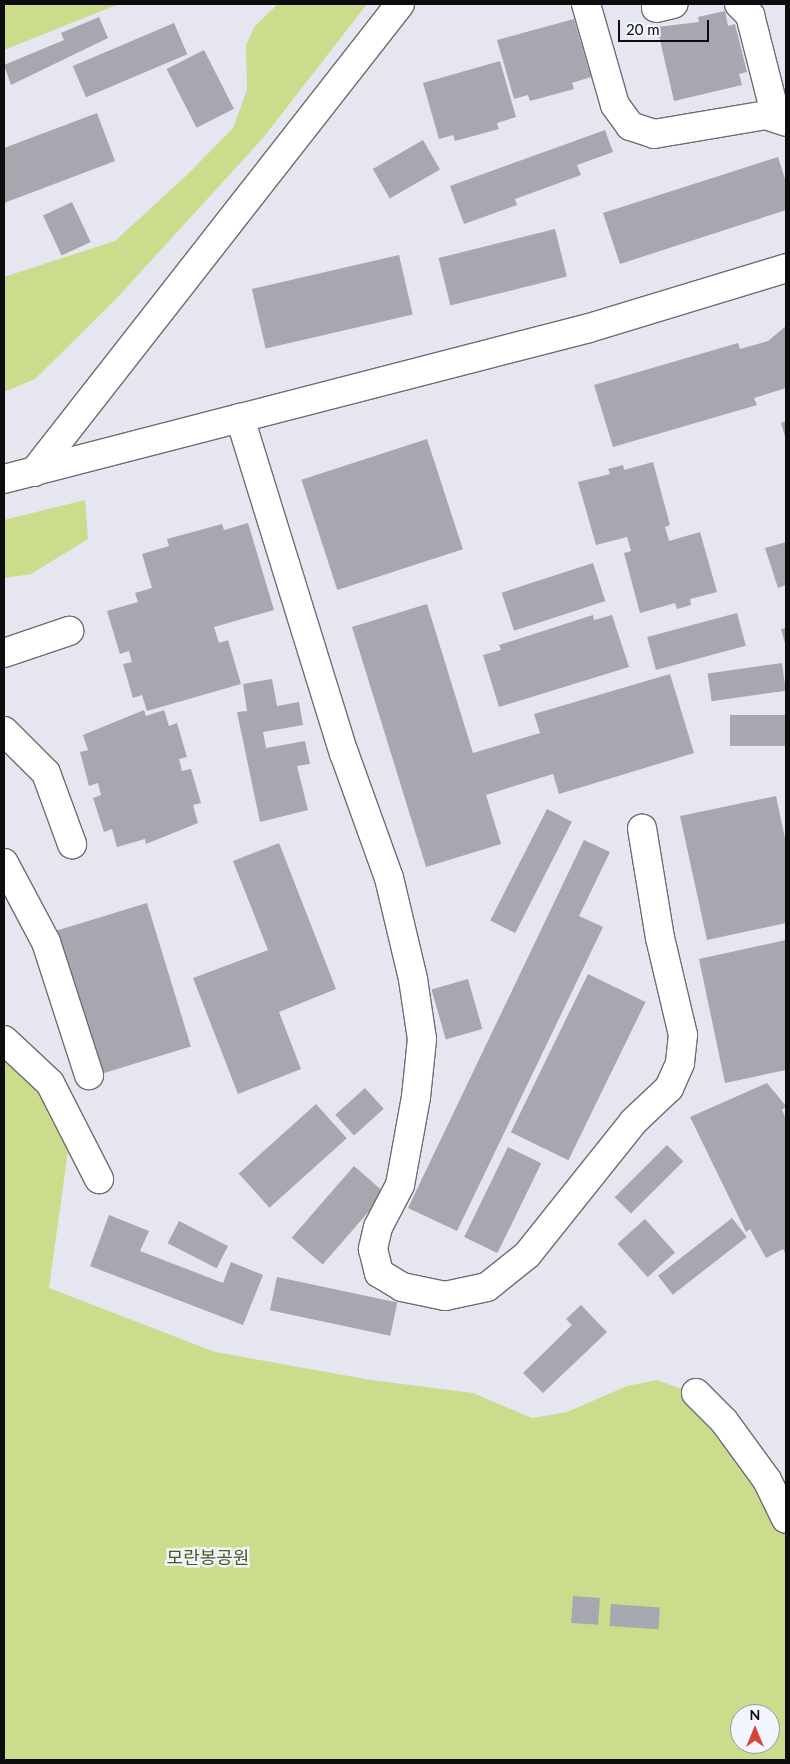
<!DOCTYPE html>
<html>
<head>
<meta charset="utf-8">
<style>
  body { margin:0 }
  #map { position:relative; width:790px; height:1764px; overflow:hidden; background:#e5e6f0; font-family:Lato,"Noto Sans KR",sans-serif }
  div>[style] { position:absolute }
  .green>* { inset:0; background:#cbdc8d }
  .building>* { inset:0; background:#a7a7b0; transform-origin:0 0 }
  .roads { filter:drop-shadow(1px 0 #6c6e76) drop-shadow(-1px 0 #6c6e76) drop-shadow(0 1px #6c6e76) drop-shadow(0 -1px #6c6e76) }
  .minor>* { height:28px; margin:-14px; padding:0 14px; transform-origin:14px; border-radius:14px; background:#fff }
  .major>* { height:28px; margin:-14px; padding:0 14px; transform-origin:14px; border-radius:14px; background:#fff }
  span { translate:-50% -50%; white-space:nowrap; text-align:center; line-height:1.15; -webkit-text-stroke:5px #f2f4fe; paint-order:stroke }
  .park-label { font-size:18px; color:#4e5917 }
  .frame { position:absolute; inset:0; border:5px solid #0d0d10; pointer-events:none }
  .north { position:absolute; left:730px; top:1704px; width:50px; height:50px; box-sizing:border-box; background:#f2f4fe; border:1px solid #96989f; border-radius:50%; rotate:0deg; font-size:14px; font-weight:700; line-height:20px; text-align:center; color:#0d0d10 }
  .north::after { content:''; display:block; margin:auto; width:18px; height:22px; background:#d44738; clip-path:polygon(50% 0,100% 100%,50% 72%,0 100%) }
  .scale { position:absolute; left:618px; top:20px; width:91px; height:22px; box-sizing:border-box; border:2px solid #0d0d10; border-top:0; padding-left:6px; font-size:15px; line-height:18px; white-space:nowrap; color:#0d0d10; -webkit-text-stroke:4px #f2f4fe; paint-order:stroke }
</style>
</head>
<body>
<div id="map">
  <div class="green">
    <i style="clip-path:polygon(4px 4px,119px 4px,4px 50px)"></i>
    <i style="clip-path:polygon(278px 4px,367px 4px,263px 138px,115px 300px,35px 379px,4px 392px,4px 277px,115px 241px,188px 174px,233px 128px,247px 90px,246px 45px,255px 26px)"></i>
    <i style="clip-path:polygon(85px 500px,88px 539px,31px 574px,4px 578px,4px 520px)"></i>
    <i style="clip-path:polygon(evenodd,4px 1047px,70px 1136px,49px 1288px,215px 1352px,371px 1380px,473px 1393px,532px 1418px,567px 1412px,627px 1386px,657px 1380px,685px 1390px,759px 1482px,786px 1537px,786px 1760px,4px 1760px,4px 1047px,740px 1714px,770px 1714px,770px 1744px,740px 1744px,740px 1714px)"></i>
  </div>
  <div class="building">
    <i style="clip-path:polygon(725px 11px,728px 26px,735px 24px,747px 72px,739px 74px,742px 85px,674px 101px,657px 27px,699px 22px,698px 17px)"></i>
    <i style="clip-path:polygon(99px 17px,108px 38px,11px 85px,4px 65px,64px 40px,61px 33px)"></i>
    <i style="clip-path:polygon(574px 19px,591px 77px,572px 83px,574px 89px,530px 101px,528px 95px,514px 99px,497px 40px)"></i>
    <i style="left:174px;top:23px;width:34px;height:110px;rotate:67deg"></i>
    <i style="left:204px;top:50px;width:66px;height:42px;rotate:63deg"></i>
    <i style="clip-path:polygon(500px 61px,516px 117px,497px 123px,499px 129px,455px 141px,453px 135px,439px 139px,423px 83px)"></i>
    <i style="clip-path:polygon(97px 113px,115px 161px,4px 203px,4px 148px)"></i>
    <i style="clip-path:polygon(605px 130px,613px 152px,577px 165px,581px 175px,515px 199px,517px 205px,464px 224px,450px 186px)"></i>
    <i style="left:423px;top:140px;width:34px;height:58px;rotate:60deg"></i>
    <i style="clip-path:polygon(778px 157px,786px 182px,786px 210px,620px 264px,603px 213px)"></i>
    <i style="left:72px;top:202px;width:44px;height:32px;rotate:65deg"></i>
    <i style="left:555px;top:229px;width:49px;height:120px;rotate:76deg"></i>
    <i style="left:399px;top:255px;width:61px;height:151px;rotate:77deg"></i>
    <i style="clip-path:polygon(786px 326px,786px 388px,754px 398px,757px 405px,613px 447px,594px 385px,738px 343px,740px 349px,768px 341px)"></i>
    <i style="clip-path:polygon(786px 421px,786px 440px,781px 423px)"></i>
    <i style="left:427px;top:439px;width:116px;height:132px;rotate:72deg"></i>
    <i style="clip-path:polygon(653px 462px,670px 525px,665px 527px,669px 541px,700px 532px,717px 592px,690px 599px,691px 605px,677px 609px,675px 603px,640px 613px,624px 553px,631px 551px,627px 537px,596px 545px,578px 482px,610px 474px,608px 469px,623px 465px,624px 470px)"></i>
    <i style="clip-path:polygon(248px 523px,274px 610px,214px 627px,219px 643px,228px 640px,241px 684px,147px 711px,142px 695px,133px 698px,123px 664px,132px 662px,129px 651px,120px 654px,107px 611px,138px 602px,135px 593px,152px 588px,142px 554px,169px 546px,167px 539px,222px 524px,224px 530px)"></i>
    <i style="clip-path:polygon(786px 542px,786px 585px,778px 588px,765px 548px)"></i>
    <i style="left:593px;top:563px;width:40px;height:96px;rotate:72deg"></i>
    <i style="clip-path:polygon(427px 604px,473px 753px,540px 733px,534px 714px,670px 674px,694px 753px,559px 794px,553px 774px,486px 795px,501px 844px,426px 867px,352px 627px)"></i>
    <i style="left:737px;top:613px;width:34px;height:93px;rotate:75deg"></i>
    <i style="clip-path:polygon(593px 615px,594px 620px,612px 615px,629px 667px,499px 707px,483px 655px,501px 650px,499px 645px)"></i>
    <i style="clip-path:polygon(786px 628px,786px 647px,781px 629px)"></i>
    <i style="left:782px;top:663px;width:28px;height:75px;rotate:82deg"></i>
    <i style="clip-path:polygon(272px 679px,277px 706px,299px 702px,303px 725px,263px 732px,266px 748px,305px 741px,310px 764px,297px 766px,308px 810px,260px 822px,237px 712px,247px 711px,243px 684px)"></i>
    <i style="clip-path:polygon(144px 710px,146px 716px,164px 710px,169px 726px,177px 723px,187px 757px,179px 759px,182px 771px,191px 769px,201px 803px,193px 805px,198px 823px,146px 844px,145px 839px,117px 847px,112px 829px,104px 832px,93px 798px,101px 795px,98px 783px,89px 786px,80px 752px,88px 750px,83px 735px)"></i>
    <i style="left:786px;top:715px;width:31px;height:56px;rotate:90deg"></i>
    <i style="clip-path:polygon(776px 796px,786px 843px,786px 923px,707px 940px,680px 816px)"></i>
    <i style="left:547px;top:809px;width:28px;height:125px;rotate:27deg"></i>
    <i style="clip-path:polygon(584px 840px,610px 852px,579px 916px,603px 927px,457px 1231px,408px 1208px)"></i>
    <i style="clip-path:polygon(279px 843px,336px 989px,279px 1012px,301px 1069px,238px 1094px,193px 978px,268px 950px,233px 861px)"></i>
    <i style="left:147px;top:903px;width:150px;height:95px;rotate:73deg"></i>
    <i style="clip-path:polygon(786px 940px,786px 1070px,725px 1083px,699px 959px)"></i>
    <i style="left:588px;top:974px;width:64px;height:176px;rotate:26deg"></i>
    <i style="left:468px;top:979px;width:52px;height:38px;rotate:74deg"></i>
    <i style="clip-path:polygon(767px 1083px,786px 1106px,782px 1110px,786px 1119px,786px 1255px,783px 1249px,766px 1258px,750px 1229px,746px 1232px,690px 1117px)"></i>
    <i style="left:365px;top:1088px;width:28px;height:40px;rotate:48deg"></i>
    <i style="left:316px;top:1104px;width:46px;height:104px;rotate:48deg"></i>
    <i style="left:667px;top:1145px;width:23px;height:74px;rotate:45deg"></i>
    <i style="left:508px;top:1147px;width:37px;height:100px;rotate:26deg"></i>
    <i style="left:354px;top:1166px;width:41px;height:95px;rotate:41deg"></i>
    <i style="clip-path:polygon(109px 1215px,149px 1231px,140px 1251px,223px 1283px,231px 1262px,263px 1275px,243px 1325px,90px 1266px)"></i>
    <i style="left:732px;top:1218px;width:24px;height:94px;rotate:52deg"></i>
    <i style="left:645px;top:1219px;width:45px;height:37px;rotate:48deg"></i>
    <i style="left:179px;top:1221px;width:55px;height:25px;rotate:27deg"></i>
    <i style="left:277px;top:1277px;width:123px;height:34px;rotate:12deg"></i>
    <i style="clip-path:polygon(581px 1305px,607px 1332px,543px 1393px,523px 1373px,572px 1325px,566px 1319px)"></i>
    <i style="left:573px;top:1596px;width:27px;height:27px;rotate:4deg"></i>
    <i style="left:611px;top:1604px;width:49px;height:22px;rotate:4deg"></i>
  </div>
  <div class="roads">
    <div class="minor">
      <i style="left:586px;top:4px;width:105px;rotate:74deg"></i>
      <i style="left:615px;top:105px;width:26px;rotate:54deg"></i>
      <i style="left:630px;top:126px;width:25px;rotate:18deg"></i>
      <i style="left:654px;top:134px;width:114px;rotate:-9.6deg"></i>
      <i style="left:766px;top:115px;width:21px;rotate:19deg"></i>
      <i style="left:739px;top:4px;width:16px;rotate:45deg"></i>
      <i style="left:750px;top:15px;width:105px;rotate:75.7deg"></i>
      <i style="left:656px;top:8px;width:18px;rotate:-13deg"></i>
      <i style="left:240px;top:418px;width:351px;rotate:72.8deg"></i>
      <i style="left:344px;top:753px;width:133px;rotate:70.2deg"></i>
      <i style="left:389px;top:878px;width:104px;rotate:76.6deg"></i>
      <i style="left:413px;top:979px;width:61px;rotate:81.5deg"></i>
      <i style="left:422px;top:1039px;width:58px;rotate:95.9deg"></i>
      <i style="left:416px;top:1097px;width:89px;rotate:100.3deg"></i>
      <i style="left:400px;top:1185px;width:47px;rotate:117.6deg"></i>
      <i style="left:378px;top:1227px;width:23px;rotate:103deg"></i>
      <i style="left:373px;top:1249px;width:25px;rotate:76deg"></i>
      <i style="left:379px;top:1273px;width:27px;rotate:31deg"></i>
      <i style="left:402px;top:1287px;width:44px;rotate:11.8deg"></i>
      <i style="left:445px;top:1296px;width:43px;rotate:-12.1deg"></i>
      <i style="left:487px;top:1287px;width:51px;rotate:-38.7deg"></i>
      <i style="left:527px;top:1255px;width:170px;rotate:-51.4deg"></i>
      <i style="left:633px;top:1122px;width:50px;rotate:-43.4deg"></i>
      <i style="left:669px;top:1088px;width:27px;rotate:-66deg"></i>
      <i style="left:680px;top:1063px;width:28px;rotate:-84deg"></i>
      <i style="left:683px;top:1035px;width:100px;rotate:-103.3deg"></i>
      <i style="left:660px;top:938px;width:111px;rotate:-99.3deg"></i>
      <i style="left:34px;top:472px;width:594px;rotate:-51.97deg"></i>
      <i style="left:4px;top:653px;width:69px;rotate:-18.7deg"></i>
      <i style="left:4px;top:731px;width:59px;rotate:45deg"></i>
      <i style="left:46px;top:773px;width:76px;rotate:69.9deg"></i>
      <i style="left:4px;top:863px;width:89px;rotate:62deg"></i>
      <i style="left:46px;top:942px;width:140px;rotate:72.1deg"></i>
      <i style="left:4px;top:1040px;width:63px;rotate:43.1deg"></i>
      <i style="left:50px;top:1083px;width:108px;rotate:63deg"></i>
      <i style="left:696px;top:1393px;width:40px;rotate:45deg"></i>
      <i style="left:724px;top:1421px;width:73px;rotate:53.9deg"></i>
      <i style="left:767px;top:1480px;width:43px;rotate:64deg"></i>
    </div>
    <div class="major">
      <i style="left:4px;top:479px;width:604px;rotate:-14.47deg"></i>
      <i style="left:589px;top:328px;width:206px;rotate:-16.9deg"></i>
    </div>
  </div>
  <div class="park-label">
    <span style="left:208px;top:1557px">모란봉공원</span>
  </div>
  <div class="frame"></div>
  <div class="north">N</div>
  <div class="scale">20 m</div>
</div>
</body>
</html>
